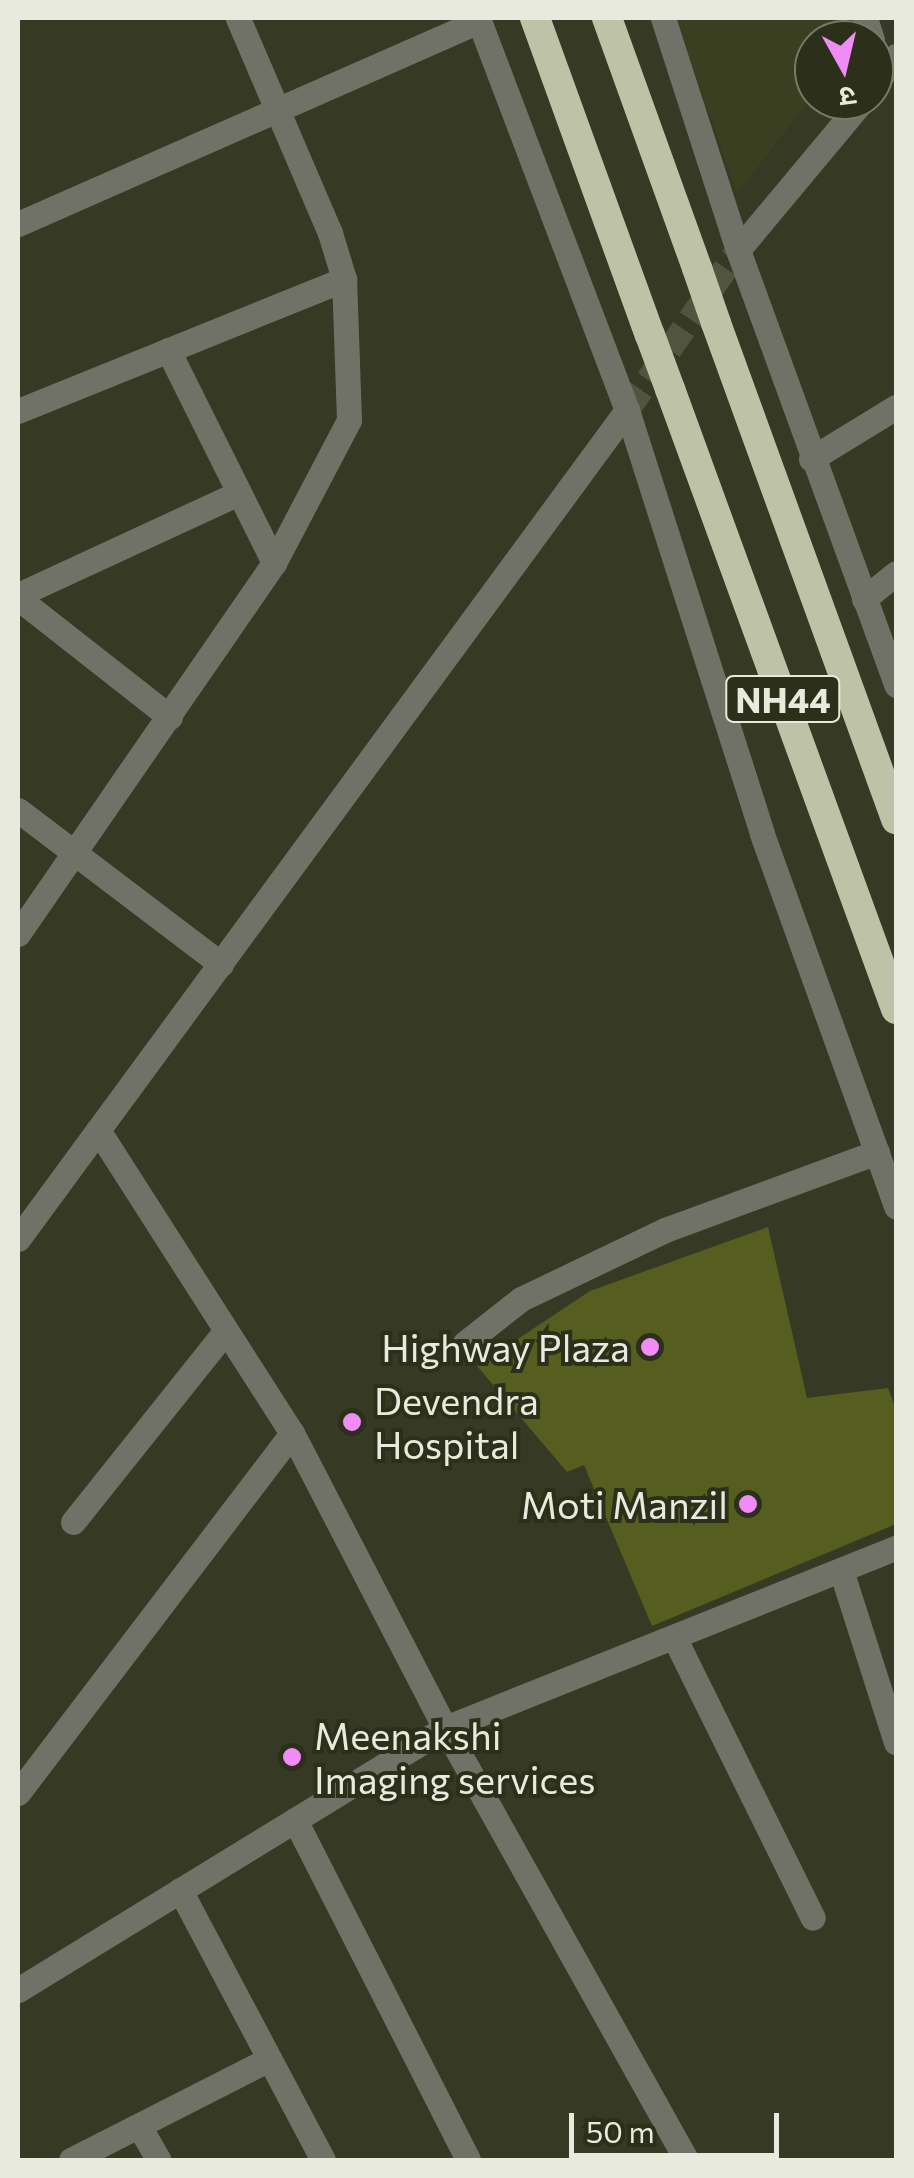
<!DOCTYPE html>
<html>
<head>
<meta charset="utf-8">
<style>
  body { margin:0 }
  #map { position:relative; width:914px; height:2178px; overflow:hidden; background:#363923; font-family:Commissioner,"Noto Sans Devanagari",sans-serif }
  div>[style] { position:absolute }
  .built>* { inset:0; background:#3b3f21 }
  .building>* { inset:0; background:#565e1f }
  .minor-tunnel>* { height:25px; margin-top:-12.5px; transform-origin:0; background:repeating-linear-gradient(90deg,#51543f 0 25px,transparent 0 37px) }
  .minor>* { height:25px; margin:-12.5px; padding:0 12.5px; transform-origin:12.5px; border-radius:12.5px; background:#707267 }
  .highway>* { height:30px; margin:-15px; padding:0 15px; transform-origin:15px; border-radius:15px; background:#bec3a8 }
  .highway-bridge>* { height:30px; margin:-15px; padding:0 15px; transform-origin:15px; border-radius:15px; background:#bec3a8 }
  .dots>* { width:28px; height:28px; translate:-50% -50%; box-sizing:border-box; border:5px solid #2c2f19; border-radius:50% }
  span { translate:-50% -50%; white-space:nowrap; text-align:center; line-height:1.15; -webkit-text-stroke:8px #2c2f19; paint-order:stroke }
  .shield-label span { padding:2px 8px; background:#2c2f19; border:2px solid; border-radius:8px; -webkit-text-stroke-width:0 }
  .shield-label { font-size:35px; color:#e7eadc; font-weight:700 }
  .poi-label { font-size:38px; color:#e7eadc }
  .right { translate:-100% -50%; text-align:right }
  .left { translate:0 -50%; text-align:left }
  .frame { position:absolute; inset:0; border:20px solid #e7eadc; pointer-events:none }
  .north { position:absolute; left:794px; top:20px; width:100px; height:100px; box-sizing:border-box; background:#2c2f19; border:2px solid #777a67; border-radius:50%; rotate:172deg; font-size:28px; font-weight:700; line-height:40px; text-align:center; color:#e7eadc }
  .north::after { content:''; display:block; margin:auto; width:35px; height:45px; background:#f18bf5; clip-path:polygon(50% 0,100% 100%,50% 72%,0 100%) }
  .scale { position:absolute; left:569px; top:2113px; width:210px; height:45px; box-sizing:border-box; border:5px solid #e7eadc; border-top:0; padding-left:12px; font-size:30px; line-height:35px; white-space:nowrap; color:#e7eadc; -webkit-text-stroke:8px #2c2f19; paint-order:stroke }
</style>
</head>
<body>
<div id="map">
  <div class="built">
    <i style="clip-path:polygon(676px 18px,873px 18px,856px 40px,814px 40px,814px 94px,737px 194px)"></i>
  </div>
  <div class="building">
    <i style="clip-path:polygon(768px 1227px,807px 1398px,888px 1388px,896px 1410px,896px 1524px,652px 1626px,584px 1465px,567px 1472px,477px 1366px,590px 1291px)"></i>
  </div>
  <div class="minor-tunnel">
    <i style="left:627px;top:410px;width:195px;rotate:-55.2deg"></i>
  </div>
  <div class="minor">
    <i style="left:478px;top:18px;width:419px;rotate:69.2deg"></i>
    <i style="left:627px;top:410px;width:445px;rotate:72.3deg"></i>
    <i style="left:762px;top:834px;width:396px;rotate:70.2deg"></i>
    <i style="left:663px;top:18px;width:244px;rotate:72.1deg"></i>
    <i style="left:738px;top:250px;width:463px;rotate:70deg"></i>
    <i style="left:865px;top:18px;width:23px;rotate:72deg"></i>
    <i style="left:874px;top:86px;width:37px;rotate:-54deg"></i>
    <i style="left:18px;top:224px;width:504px;rotate:-23.77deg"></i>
    <i style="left:738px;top:250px;width:195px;rotate:-50.2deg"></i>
    <i style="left:168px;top:350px;width:238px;rotate:63.5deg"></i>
    <i style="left:18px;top:411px;width:352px;rotate:-22deg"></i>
    <i style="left:811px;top:459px;width:100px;rotate:-31.5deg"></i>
    <i style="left:18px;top:595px;width:243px;rotate:-24.8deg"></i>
    <i style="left:18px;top:598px;width:193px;rotate:38.1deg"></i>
    <i style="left:864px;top:599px;width:41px;rotate:-39.1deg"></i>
    <i style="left:18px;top:810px;width:255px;rotate:37.2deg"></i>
    <i style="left:18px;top:934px;width:451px;rotate:-55.4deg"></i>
    <i style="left:274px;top:563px;width:161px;rotate:-62.3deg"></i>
    <i style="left:349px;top:420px;width:141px;rotate:-92deg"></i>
    <i style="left:344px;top:279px;width:48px;rotate:-106.9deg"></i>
    <i style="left:330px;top:233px;width:234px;rotate:-113.2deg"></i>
    <i style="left:98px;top:1130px;width:360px;rotate:57.4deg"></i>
    <i style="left:292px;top:1433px;width:332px;rotate:62.6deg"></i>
    <i style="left:445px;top:1728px;width:495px;rotate:60.8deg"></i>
    <i style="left:18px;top:1239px;width:1029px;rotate:-53.7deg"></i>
    <i style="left:465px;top:1343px;width:71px;rotate:-38.2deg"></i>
    <i style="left:521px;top:1299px;width:160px;rotate:-25.6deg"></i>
    <i style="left:665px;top:1230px;width:226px;rotate:-20.2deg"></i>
    <i style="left:73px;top:1522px;width:241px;rotate:-51.4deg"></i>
    <i style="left:841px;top:1570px;width:181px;rotate:72.3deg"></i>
    <i style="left:674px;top:1637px;width:313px;rotate:63.7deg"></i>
    <i style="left:18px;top:1793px;width:452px;rotate:-52.7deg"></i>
    <i style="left:295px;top:1820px;width:381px;rotate:63deg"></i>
    <i style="left:180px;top:1890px;width:306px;rotate:62.1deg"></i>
    <i style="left:18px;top:1990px;width:501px;rotate:-31.53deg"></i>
    <i style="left:445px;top:1728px;width:486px;rotate:-21.8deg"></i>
    <i style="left:139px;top:2126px;width:39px;rotate:60deg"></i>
    <i style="left:71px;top:2160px;width:222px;rotate:-27deg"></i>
  </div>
  <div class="highway">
    <i style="left:535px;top:18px;width:337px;rotate:70.1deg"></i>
    <i style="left:607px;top:18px;width:266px;rotate:70.2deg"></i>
    <i style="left:716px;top:323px;width:528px;rotate:70.05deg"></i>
    <i style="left:670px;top:389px;width:660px;rotate:69.97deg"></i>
  </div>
  <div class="highway-bridge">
    <i style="left:697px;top:268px;width:58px;rotate:70.9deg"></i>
    <i style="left:650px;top:335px;width:58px;rotate:69.7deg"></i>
  </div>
  <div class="dots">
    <i style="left:650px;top:1347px;background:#f18bf5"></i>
    <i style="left:352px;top:1422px;background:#f18bf5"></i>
    <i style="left:748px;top:1504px;background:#f18bf5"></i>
    <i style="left:292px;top:1757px;background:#f18bf5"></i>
  </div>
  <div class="shield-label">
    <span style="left:783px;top:699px">NH44</span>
  </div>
  <div class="poi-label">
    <span class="right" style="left:630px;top:1347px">Highway Plaza</span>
    <span class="left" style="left:374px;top:1422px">Devendra<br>Hospital</span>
    <span class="right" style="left:728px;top:1504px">Moti Manzil</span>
    <span class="left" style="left:314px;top:1757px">Meenakshi<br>Imaging services</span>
  </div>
  <div class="frame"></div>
  <div class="north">उ</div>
  <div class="scale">50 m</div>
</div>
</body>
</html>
